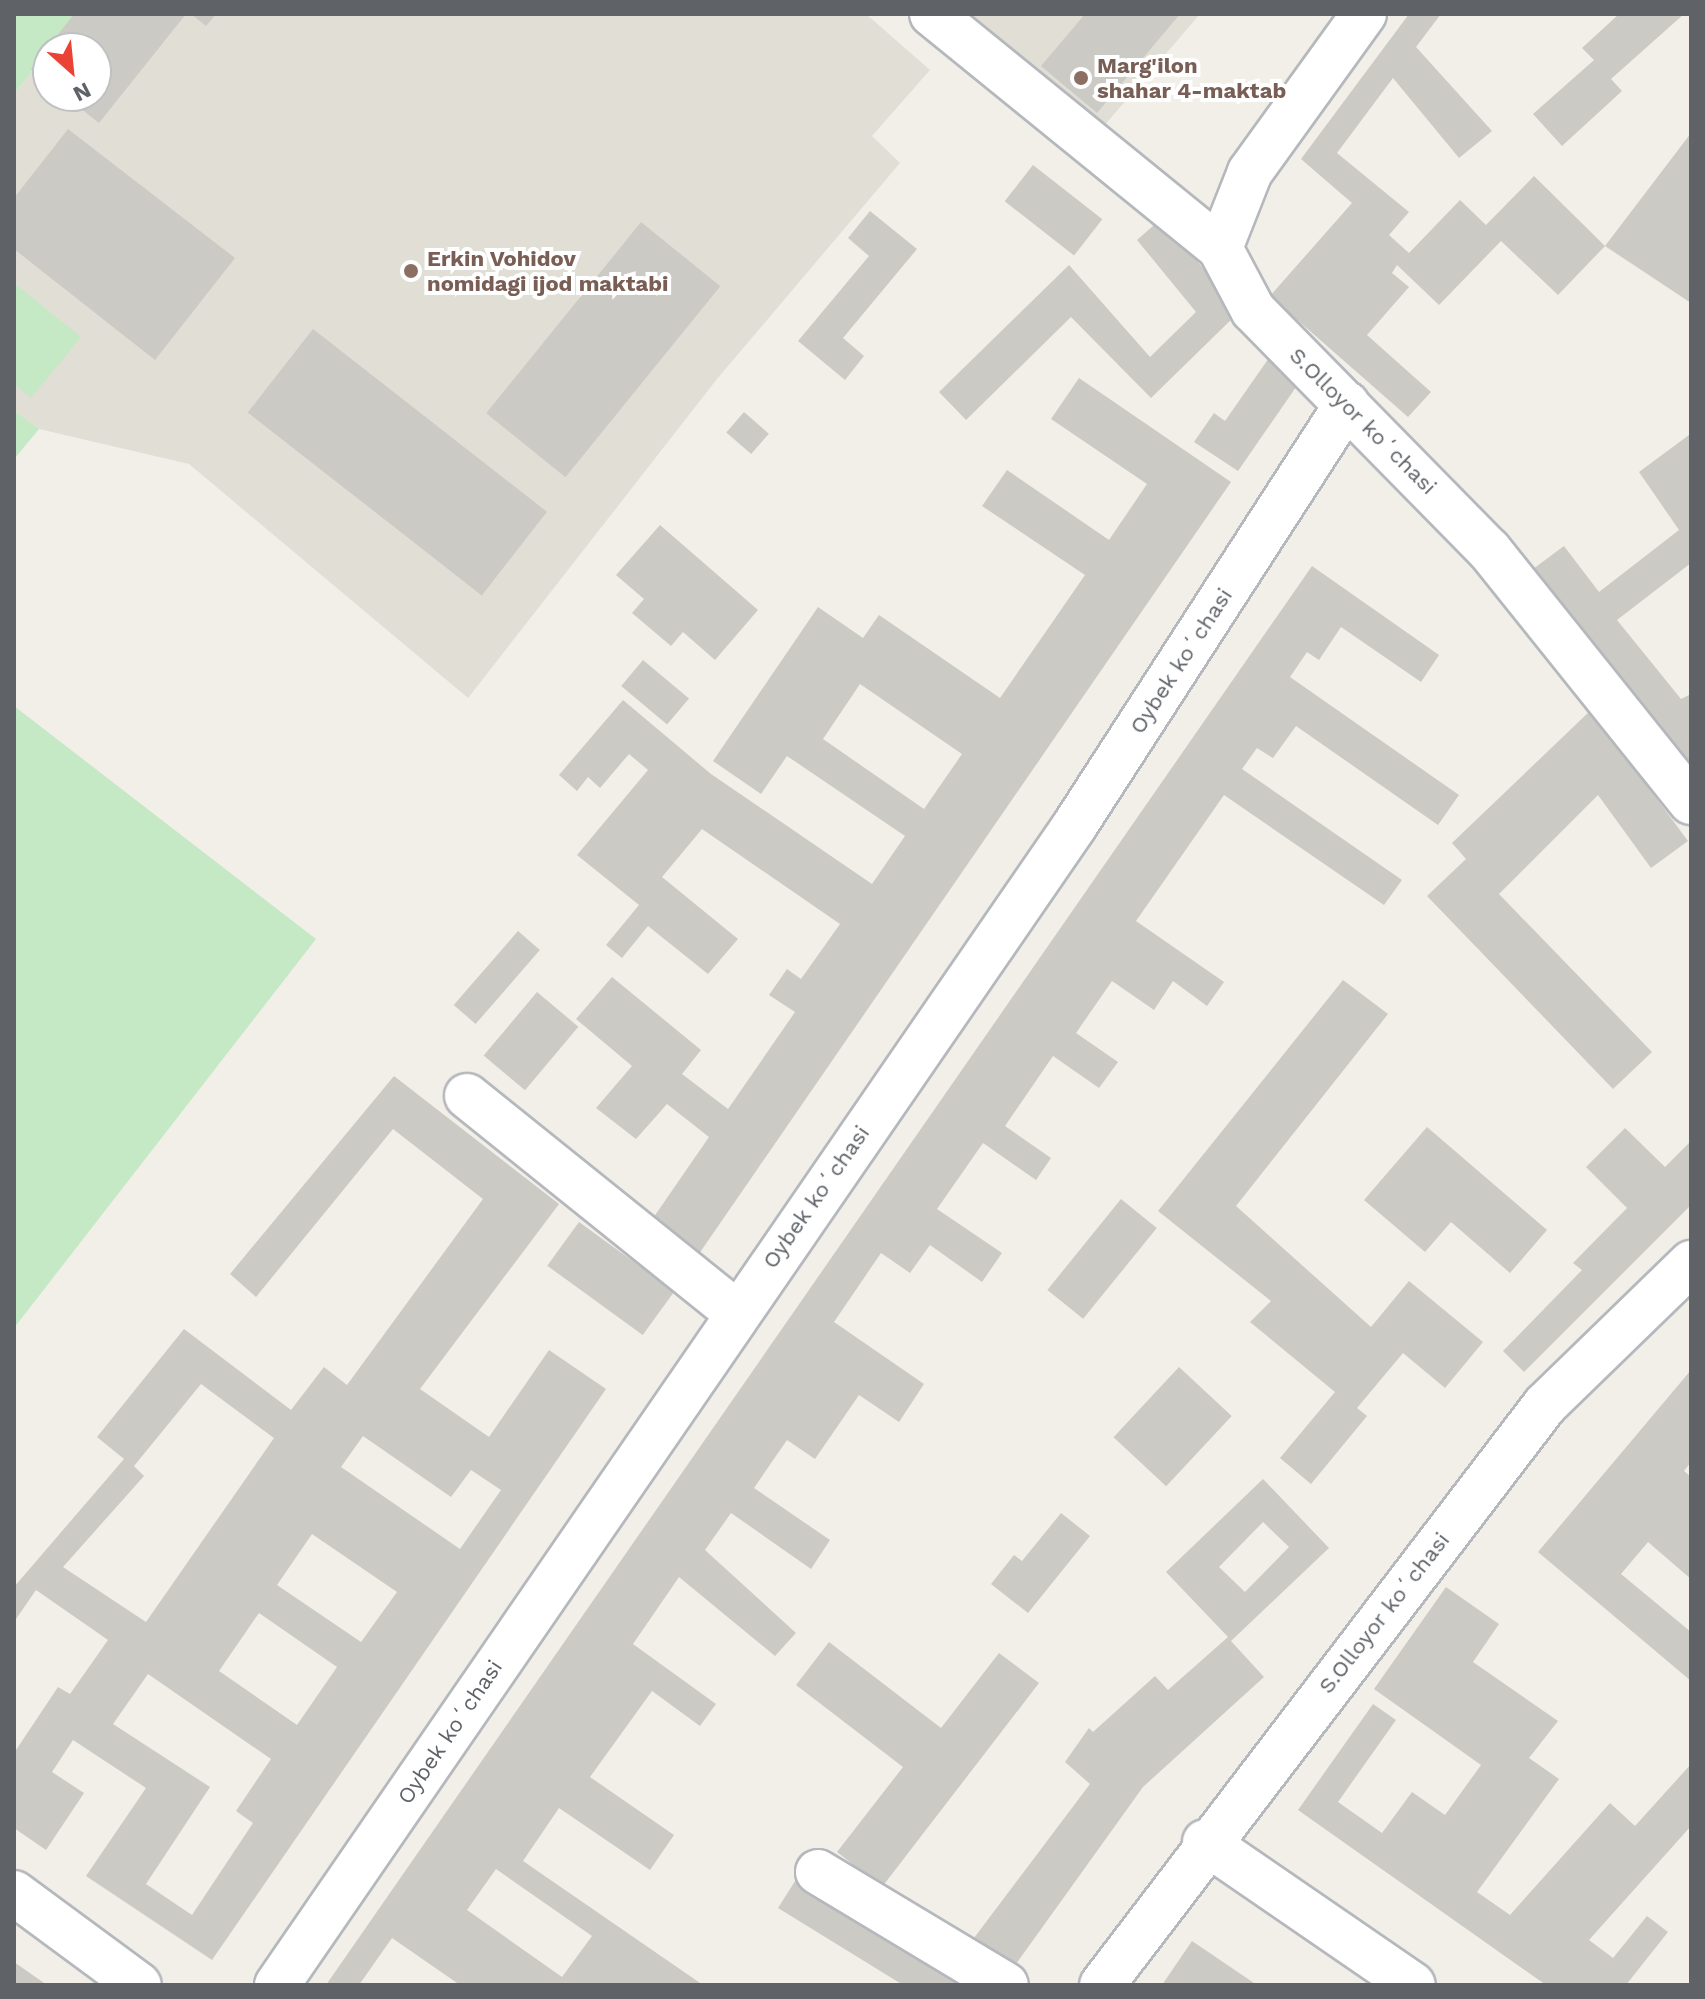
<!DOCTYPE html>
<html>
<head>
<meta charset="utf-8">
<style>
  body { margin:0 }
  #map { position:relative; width:1705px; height:1999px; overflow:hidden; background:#f1efe8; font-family:"Work Sans",sans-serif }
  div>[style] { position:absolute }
  .education>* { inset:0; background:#e1ded6 }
  .green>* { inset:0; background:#c5e8c5 }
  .building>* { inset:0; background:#cccac5; transform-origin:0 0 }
  .roads { filter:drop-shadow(2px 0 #b5b8bc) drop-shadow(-2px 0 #b5b8bc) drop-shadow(0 2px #b5b8bc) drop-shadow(0 -2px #b5b8bc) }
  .minor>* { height:44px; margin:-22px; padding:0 22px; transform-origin:22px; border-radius:22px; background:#fff }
  .dots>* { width:22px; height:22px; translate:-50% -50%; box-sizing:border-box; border:4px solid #fff; border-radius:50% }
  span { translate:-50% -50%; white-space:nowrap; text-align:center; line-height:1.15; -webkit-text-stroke:8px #fff; paint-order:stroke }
  .education-label { font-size:22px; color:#785e54; font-weight:700 }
  .left { translate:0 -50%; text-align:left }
  .street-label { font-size:22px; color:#5f6368 }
  .frame { position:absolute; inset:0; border:16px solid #5f6368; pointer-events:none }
  .north { position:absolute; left:32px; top:32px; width:80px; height:80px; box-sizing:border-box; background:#fff; border:2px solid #bfc1c3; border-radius:50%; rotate:153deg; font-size:22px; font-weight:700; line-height:32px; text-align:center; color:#5f6368 }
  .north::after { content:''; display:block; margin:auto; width:28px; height:36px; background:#ea4335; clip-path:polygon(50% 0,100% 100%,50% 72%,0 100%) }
</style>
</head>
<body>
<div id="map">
  <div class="education">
    <i style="clip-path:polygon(77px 14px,866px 14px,930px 70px,872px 136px,900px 163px,717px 379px,468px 698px,189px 464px,39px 429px,14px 410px,14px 94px,48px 51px,48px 96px,96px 96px,96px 48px)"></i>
    <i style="clip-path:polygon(942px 14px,1200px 14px,1091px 141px)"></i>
  </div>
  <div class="green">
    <i style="clip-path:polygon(14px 14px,77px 14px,14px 94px)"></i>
    <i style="clip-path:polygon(14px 283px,81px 337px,31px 398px,14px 384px)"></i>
    <i style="clip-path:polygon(14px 410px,39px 429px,14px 459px)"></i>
    <i style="clip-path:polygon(14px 706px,316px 939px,14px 1328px)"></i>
  </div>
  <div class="building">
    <i style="clip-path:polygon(74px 14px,186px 14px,99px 123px,65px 96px,96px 96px,96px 48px,48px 48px,48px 83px,31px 69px)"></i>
    <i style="clip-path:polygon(191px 14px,216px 14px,206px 26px)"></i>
    <i style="clip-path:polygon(1085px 14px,1180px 14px,1097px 113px,1041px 66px)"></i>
    <i style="clip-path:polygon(1409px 14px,1441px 14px,1416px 47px,1492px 131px,1459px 158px,1393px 78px,1337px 153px,1409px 212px,1389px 235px,1409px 253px,1460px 200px,1486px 225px,1534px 176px,1605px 246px,1558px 295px,1501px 241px,1439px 305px,1397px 265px,1392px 273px,1409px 287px,1367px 335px,1431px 392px,1408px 417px,1270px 296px,1352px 203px,1301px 159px)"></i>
    <i style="clip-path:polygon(1619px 14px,1684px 14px,1611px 79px,1622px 91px,1562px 146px,1533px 114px,1594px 60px,1582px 48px)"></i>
    <i style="clip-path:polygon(68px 129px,235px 258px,155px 360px,14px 249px,14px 198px)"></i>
    <i style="clip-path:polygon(1691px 133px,1691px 303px,1605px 246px)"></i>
    <i style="left:1033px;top:165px;width:88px;height:46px;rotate:38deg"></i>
    <i style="clip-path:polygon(870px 211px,917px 249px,843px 338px,864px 356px,845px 380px,798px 341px,869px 256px,848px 238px)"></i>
    <i style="clip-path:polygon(1162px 218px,1239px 312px,1151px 398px,1071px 317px,966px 420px,939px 392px,1069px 265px,1150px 357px,1196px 312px,1137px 240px)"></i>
    <i style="left:641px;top:222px;width:102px;height:246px;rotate:39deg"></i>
    <i style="left:313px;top:329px;width:297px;height:106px;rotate:38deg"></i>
    <i style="clip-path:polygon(1271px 355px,1303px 377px,1238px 471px,1194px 442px,1214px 413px,1225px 421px)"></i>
    <i style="clip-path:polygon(evenodd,1079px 378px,1231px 482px,692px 1264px,649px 1224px,709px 1137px,667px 1104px,636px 1139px,596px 1108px,632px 1066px,576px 1019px,612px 977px,701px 1050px,682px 1074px,728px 1109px,795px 1012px,769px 995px,787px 969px,801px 979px,840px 924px,702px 829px,662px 877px,738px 939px,708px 974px,648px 926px,622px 958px,606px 945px,639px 905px,577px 855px,648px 770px,629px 754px,600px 788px,588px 777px,577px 791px,559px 775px,623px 700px,711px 774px,872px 884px,905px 836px,787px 756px,761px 794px,713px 761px,818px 607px,863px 638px,879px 615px,1000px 698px,1085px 575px,982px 506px,1007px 470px,1109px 540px,1147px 484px,1051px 419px,1079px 378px,860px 684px,962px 754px,924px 809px,823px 739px,860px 684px)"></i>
    <i style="left:744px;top:412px;width:33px;height:27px;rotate:41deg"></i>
    <i style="clip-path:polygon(1689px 435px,1691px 563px,1617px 620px,1681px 699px,1691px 694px,1691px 766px,1533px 569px,1564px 546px,1599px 592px,1679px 530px,1639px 472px)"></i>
    <i style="clip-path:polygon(660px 525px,758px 610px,715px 660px,683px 632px,671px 646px,632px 613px,644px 599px,616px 575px)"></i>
    <i style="clip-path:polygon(evenodd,1312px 566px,1439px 655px,1421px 682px,1341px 627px,1319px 660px,1307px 652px,1290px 677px,1459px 795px,1438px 825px,1296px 726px,1273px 758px,1257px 748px,1242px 769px,1402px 880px,1384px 905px,1224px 795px,1136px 921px,1224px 982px,1207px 1006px,1173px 981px,1154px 1010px,1112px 981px,1076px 1033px,1118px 1062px,1099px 1088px,1053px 1056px,1005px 1126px,1051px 1158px,1036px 1180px,983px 1143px,937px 1209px,1002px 1253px,982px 1282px,930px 1245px,910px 1273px,881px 1253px,834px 1322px,924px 1384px,899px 1422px,859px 1395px,815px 1459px,787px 1440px,754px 1488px,830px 1540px,811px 1569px,731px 1513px,705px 1550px,796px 1633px,775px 1656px,679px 1577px,633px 1644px,716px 1704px,700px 1726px,652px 1691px,590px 1777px,674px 1835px,650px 1870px,559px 1808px,523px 1861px,703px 1985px,460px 1985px,392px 1938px,359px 1985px,326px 1985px,1312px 566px,496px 1869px,592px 1936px,562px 1977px,467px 1910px,496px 1869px)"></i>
    <i style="left:643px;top:660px;width:60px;height:34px;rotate:40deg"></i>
    <i style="clip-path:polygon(1591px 710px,1688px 841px,1651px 868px,1598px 795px,1499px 894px,1652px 1052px,1613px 1089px,1427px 896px,1466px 859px,1452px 843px)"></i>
    <i style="left:518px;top:931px;width:29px;height:98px;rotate:41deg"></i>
    <i style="clip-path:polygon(1343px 980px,1388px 1014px,1236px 1206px,1371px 1327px,1409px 1281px,1483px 1342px,1445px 1388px,1403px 1353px,1357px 1408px,1367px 1416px,1311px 1484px,1280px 1458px,1335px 1392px,1250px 1322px,1271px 1301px,1158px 1211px)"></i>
    <i style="left:537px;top:992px;width:54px;height:83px;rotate:40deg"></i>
    <i style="clip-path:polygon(evenodd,394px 1076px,559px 1204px,420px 1389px,489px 1437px,549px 1350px,606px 1389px,212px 1960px,86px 1876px,146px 1788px,73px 1740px,52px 1772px,84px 1793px,46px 1850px,14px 1828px,14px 1753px,58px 1687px,70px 1694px,108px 1640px,36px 1590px,14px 1622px,14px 1587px,124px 1459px,97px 1437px,184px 1329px,291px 1410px,324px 1367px,347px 1385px,483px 1199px,393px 1129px,256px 1297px,230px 1274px,394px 1076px,201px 1384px,274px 1438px,146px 1622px,63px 1567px,144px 1476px,134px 1466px,201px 1384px,394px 1076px,363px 1436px,451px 1497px,471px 1470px,501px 1490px,460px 1549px,341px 1467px,363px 1436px,394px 1076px,312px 1534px,397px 1592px,361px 1642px,277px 1585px,312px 1534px,394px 1076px,259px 1613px,337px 1667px,297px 1725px,219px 1671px,259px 1613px,394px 1076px,148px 1674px,271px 1759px,236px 1811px,253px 1823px,192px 1915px,146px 1884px,210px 1787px,113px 1724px,148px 1674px)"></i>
    <i style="clip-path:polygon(1427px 1127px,1547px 1230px,1510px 1273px,1451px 1222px,1425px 1252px,1364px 1200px)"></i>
    <i style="clip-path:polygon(1625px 1128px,1665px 1167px,1691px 1141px,1691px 1205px,1524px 1372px,1503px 1351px,1582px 1270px,1573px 1263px,1627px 1208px,1586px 1167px)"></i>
    <i style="left:1121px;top:1199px;width:46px;height:117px;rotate:39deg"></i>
    <i style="left:579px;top:1222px;width:118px;height:54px;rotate:36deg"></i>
    <i style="left:1179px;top:1367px;width:72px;height:96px;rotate:43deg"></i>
    <i style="clip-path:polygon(1691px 1370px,1691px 1462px,1684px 1471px,1691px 1477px,1691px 1579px,1648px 1542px,1621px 1574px,1691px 1632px,1691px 1681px,1538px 1552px)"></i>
    <i style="clip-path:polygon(evenodd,1263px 1479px,1329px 1548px,1231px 1641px,1264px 1677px,1143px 1787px,1016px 1964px,974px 1938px,1090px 1784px,1065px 1762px,1089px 1728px,1093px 1732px,1155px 1676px,1168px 1690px,1228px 1637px,1166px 1572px,1263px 1479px,1263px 1522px,1289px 1547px,1245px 1592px,1219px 1567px,1263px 1522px)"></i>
    <i style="clip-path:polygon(1061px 1513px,1090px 1536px,1028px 1613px,991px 1584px,1014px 1555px,1022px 1561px)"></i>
    <i style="clip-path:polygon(1446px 1587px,1499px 1624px,1473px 1662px,1558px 1721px,1529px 1758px,1559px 1779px,1477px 1892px,1510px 1915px,1610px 1803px,1635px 1826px,1691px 1764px,1691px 1826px,1589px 1940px,1613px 1958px,1647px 1916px,1668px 1932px,1626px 1985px,1546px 1985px,1298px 1810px,1373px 1704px,1396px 1720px,1338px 1802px,1382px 1833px,1412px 1792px,1445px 1815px,1481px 1765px,1374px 1689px)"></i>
    <i style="clip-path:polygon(829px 1642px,941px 1728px,999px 1653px,1039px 1683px,882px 1887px,837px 1852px,903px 1767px,796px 1685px)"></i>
    <i style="clip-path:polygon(797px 1878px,973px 1985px,903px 1985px,778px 1908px)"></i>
    <i style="clip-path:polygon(1192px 1941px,1257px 1985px,1162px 1985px)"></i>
    <i style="clip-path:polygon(14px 1962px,47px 1985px,14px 1985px)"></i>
  </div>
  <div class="roads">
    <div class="minor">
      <i style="left:932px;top:14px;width:371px;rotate:39.1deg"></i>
      <i style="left:1364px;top:14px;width:195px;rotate:125.8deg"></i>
      <i style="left:1250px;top:172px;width:82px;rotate:111.5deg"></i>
      <i style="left:1220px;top:248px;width:70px;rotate:62deg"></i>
      <i style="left:1253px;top:310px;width:337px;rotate:45.5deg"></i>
      <i style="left:1489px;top:550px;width:323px;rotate:51.3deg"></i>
      <i style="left:467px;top:1096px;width:345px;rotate:38.8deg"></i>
      <i style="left:1205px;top:1842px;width:252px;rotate:34.5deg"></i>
      <i style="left:818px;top:1872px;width:219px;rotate:31deg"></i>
      <i style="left:14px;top:1893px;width:155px;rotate:36.4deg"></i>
      <i style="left:277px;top:1985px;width:1408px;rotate:-55.47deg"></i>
      <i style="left:1075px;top:825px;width:501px;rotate:-57.13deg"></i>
      <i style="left:1102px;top:1985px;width:730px;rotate:-52.63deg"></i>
      <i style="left:1545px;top:1405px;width:204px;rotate:-44.2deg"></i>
    </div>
  </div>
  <div class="dots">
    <i style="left:1081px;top:78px;background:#8d6e63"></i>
    <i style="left:411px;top:271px;background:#8d6e63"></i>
  </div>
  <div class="education-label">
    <span class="left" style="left:1097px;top:78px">Marg'ilon<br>shahar 4-maktab</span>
    <span class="left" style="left:427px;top:271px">Erkin Vohidov<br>nomidagi ijod maktabi</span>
  </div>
  <div class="street-label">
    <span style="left:1363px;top:421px;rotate:45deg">S.Olloyor koʻchasi</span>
    <span style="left:1181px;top:661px;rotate:-57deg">Oybek koʻchasi</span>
    <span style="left:816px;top:1197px;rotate:-55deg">Oybek koʻchasi</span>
    <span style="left:1384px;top:1613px;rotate:-52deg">S.Olloyor koʻchasi</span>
    <span style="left:450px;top:1732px;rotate:-56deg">Oybek koʻchasi</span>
  </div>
  <div class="frame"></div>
  <div class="north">N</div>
</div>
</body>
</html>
